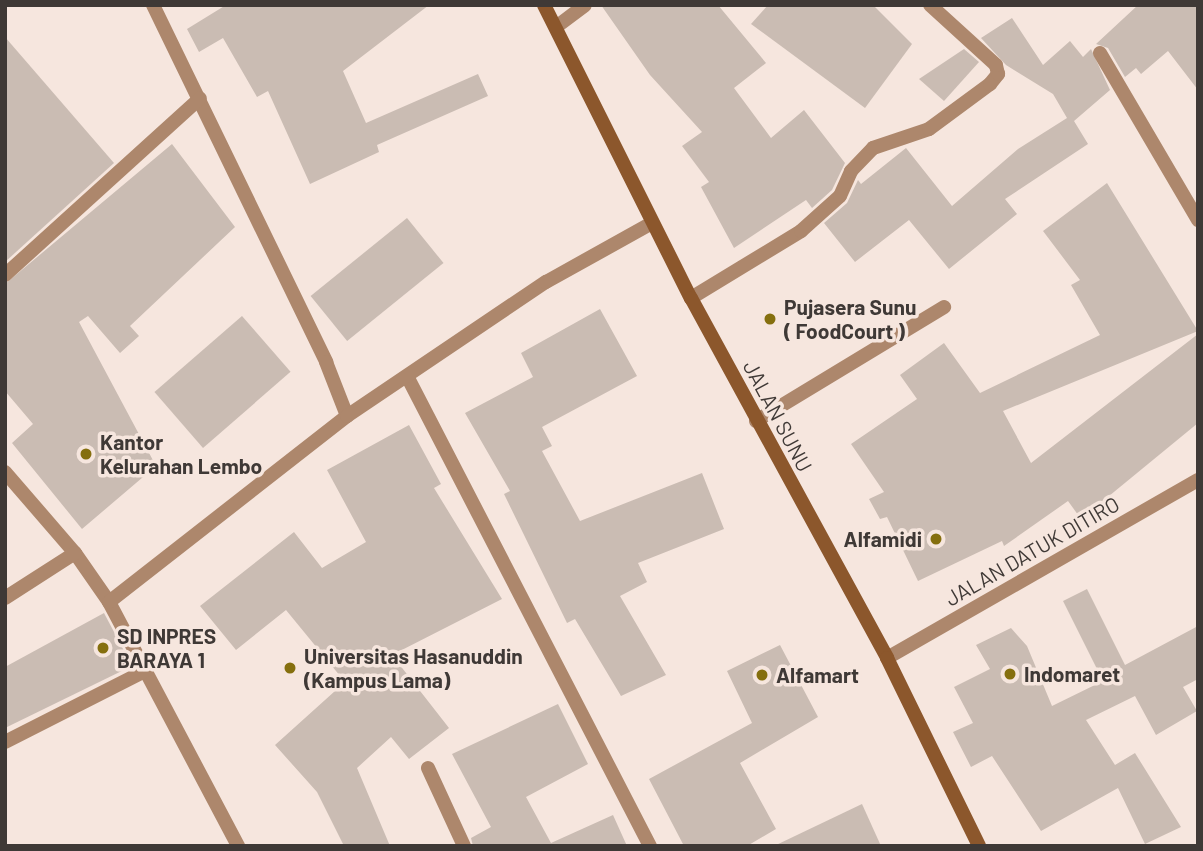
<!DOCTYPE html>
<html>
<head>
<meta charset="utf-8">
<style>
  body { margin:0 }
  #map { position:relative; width:1203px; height:851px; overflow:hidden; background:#f6e6de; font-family:Barlow,sans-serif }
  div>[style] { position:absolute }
  .building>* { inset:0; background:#cabcb3; transform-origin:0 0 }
  .service>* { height:14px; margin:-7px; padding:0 7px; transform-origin:7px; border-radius:7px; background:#ad876c }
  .minor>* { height:14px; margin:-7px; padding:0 7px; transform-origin:7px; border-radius:7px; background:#ad876c }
  .tertiary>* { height:14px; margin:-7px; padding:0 7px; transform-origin:7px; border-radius:7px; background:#ad876c }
  .secondary>* { height:14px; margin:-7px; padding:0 7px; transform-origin:7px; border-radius:7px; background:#8c572c }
  .dots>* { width:19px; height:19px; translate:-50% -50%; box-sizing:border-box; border:4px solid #f6e6de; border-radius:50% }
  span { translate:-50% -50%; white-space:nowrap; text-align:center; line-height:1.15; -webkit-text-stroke:7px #f6e6de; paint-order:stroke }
  .poi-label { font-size:21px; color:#3f3936; font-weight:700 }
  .left { translate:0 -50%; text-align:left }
  .right { translate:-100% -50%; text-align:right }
  .street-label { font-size:21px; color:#3f3936 }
  .frame { position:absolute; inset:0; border:7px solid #3f3936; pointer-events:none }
</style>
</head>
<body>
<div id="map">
  <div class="building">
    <i style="clip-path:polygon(226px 5px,429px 5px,343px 71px,366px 123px,478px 74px,488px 96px,377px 145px,379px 152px,310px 184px,268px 91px,257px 97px,223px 38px,199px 52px,187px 29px)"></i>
    <i style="clip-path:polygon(601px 5px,718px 5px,766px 63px,734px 88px,771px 138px,804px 110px,845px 163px,832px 190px,812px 208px,806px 200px,734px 248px,701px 187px,709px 182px,682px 146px,702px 132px,650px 75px)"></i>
    <i style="clip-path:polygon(768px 5px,873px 5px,912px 44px,865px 108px,751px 24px)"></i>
    <i style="clip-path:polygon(1138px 5px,1198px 5px,1198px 90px,1168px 51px,1141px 74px,1136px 68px,1125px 77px,1108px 48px,1096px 44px)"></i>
    <i style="clip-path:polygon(1012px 18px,1043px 65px,1070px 41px,1083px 57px,1091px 49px,1110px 90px,1074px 121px,1088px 144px,1005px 199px,1017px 214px,949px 269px,909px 220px,855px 262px,824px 223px,847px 203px,858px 180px,861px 184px,906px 148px,952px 206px,1018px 149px,1067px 118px,1053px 94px,1006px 65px,981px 38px)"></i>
    <i style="clip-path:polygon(5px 37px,114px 163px,5px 262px)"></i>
    <i style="clip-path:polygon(964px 49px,979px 62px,944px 101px,919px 79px)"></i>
    <i style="clip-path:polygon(172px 144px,235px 227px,130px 326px,139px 336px,120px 353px,88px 316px,79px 322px,156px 466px,82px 529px,12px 443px,33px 424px,5px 391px,5px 284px)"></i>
    <i style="clip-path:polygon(1107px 183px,1198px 331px,1003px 411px,1031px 463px,1198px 334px,1198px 423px,1081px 519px,1068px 501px,1004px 546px,1002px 541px,918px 581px,887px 517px,880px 519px,869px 499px,884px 492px,851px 444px,917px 399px,900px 375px,944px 343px,980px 393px,1100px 335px,1071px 285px,1080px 280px,1043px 231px)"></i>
    <i style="left:407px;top:218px;width:58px;height:124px;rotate:51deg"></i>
    <i style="clip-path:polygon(600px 309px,637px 376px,542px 427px,552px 446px,542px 451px,580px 521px,702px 473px,724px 529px,638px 563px,647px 582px,620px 596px,666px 675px,621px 696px,575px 619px,567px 623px,504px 494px,510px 491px,465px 413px,533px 377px,521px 353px)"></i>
    <i style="left:242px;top:316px;width:74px;height:116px;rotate:49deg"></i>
    <i style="clip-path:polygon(409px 425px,441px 484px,434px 488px,502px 599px,392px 655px,449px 728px,409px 759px,391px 737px,357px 768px,390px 846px,344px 846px,317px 792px,275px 745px,345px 682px,286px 610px,236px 650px,200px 606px,294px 532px,322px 568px,366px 542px,327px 470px)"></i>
    <i style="clip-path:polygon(1087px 589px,1125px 665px,1198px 626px,1198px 679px,1183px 687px,1197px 711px,1156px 735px,1135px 696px,1086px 720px,1115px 765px,1135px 753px,1181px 827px,1145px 844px,1118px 788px,1041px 831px,992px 756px,971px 767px,953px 732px,973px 723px,954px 687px,990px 669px,976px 645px,1011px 628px,1027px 646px,1052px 706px,1103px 681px,1063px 601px)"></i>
    <i style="clip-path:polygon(104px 613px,132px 666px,5px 728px,5px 667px)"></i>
    <i style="clip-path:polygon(780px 645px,818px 717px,740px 763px,776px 829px,747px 846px,684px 846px,649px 779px,752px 723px,727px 671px)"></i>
    <i style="clip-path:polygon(558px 704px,588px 764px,526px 797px,551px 843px,613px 815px,627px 846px,473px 846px,471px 838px,491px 827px,452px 754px)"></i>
    <i style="clip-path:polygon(862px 804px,881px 846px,774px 846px)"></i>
  </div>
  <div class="service">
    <i style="left:756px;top:421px;width:220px;rotate:-31.2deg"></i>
  </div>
  <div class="minor">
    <i style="left:153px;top:5px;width:397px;rotate:64.1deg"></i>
    <i style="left:326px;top:362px;width:58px;rotate:68.7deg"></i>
    <i style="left:556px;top:27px;width:36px;rotate:-37deg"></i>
    <i style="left:1100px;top:53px;width:194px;rotate:59.6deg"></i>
    <i style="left:5px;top:275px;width:263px;rotate:-42.2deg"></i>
    <i style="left:691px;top:298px;width:129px;rotate:-31.3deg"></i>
    <i style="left:801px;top:231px;width:52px;rotate:-41.9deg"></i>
    <i style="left:840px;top:196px;width:27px;rotate:-66deg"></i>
    <i style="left:851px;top:171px;width:32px;rotate:-46deg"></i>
    <i style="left:873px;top:148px;width:59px;rotate:-18.7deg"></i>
    <i style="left:929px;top:129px;width:76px;rotate:-36.4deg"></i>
    <i style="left:990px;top:84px;width:13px;rotate:-51deg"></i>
    <i style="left:998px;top:74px;width:9px;rotate:-103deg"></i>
    <i style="left:996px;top:65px;width:89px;rotate:-137.7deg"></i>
    <i style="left:408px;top:378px;width:527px;rotate:62.66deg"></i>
    <i style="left:5px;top:472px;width:107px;rotate:49.2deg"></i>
    <i style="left:75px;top:553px;width:60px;rotate:55.2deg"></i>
    <i style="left:109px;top:602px;width:276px;rotate:62.1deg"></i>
    <i style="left:5px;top:598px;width:83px;rotate:-32.7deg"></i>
    <i style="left:109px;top:602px;width:302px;rotate:-38deg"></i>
    <i style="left:347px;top:416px;width:240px;rotate:-34deg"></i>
    <i style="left:546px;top:282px;width:121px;rotate:-29.1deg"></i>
    <i style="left:5px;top:742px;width:159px;rotate:-26.9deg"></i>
    <i style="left:428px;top:768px;width:86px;rotate:65.2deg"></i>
  </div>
  <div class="tertiary">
    <i style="left:887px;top:658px;width:358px;rotate:-29.8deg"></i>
  </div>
  <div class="secondary">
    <i style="left:544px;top:5px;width:328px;rotate:63.4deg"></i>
    <i style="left:691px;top:298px;width:410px;rotate:61.4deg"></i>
    <i style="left:887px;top:658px;width:209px;rotate:63.9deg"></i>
  </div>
  <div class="dots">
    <i style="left:770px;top:319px;background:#856f0e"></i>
    <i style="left:86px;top:454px;background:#856f0e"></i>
    <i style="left:936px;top:539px;background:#856f0e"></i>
    <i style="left:103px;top:648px;background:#856f0e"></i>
    <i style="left:290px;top:668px;background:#856f0e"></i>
    <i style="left:1010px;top:674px;background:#856f0e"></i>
    <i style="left:762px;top:675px;background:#856f0e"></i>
  </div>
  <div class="poi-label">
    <span class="left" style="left:784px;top:319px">Pujasera Sunu<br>( FoodCourt )</span>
    <span class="left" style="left:100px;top:454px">Kantor<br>Kelurahan Lembo</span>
    <span class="right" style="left:922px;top:539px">Alfamidi</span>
    <span class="left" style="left:117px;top:648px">SD INPRES<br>BARAYA 1</span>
    <span class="left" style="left:304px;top:668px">Universitas Hasanuddin<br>(Kampus Lama)</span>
    <span class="left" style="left:1024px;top:674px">Indomaret</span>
    <span class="left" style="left:776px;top:675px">Alfamart</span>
  </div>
  <div class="street-label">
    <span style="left:778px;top:416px;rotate:62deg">JALAN SUNU</span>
    <span style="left:1032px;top:551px;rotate:-30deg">JALAN DATUK DITIRO</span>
  </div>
  <div class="frame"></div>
</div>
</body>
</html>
